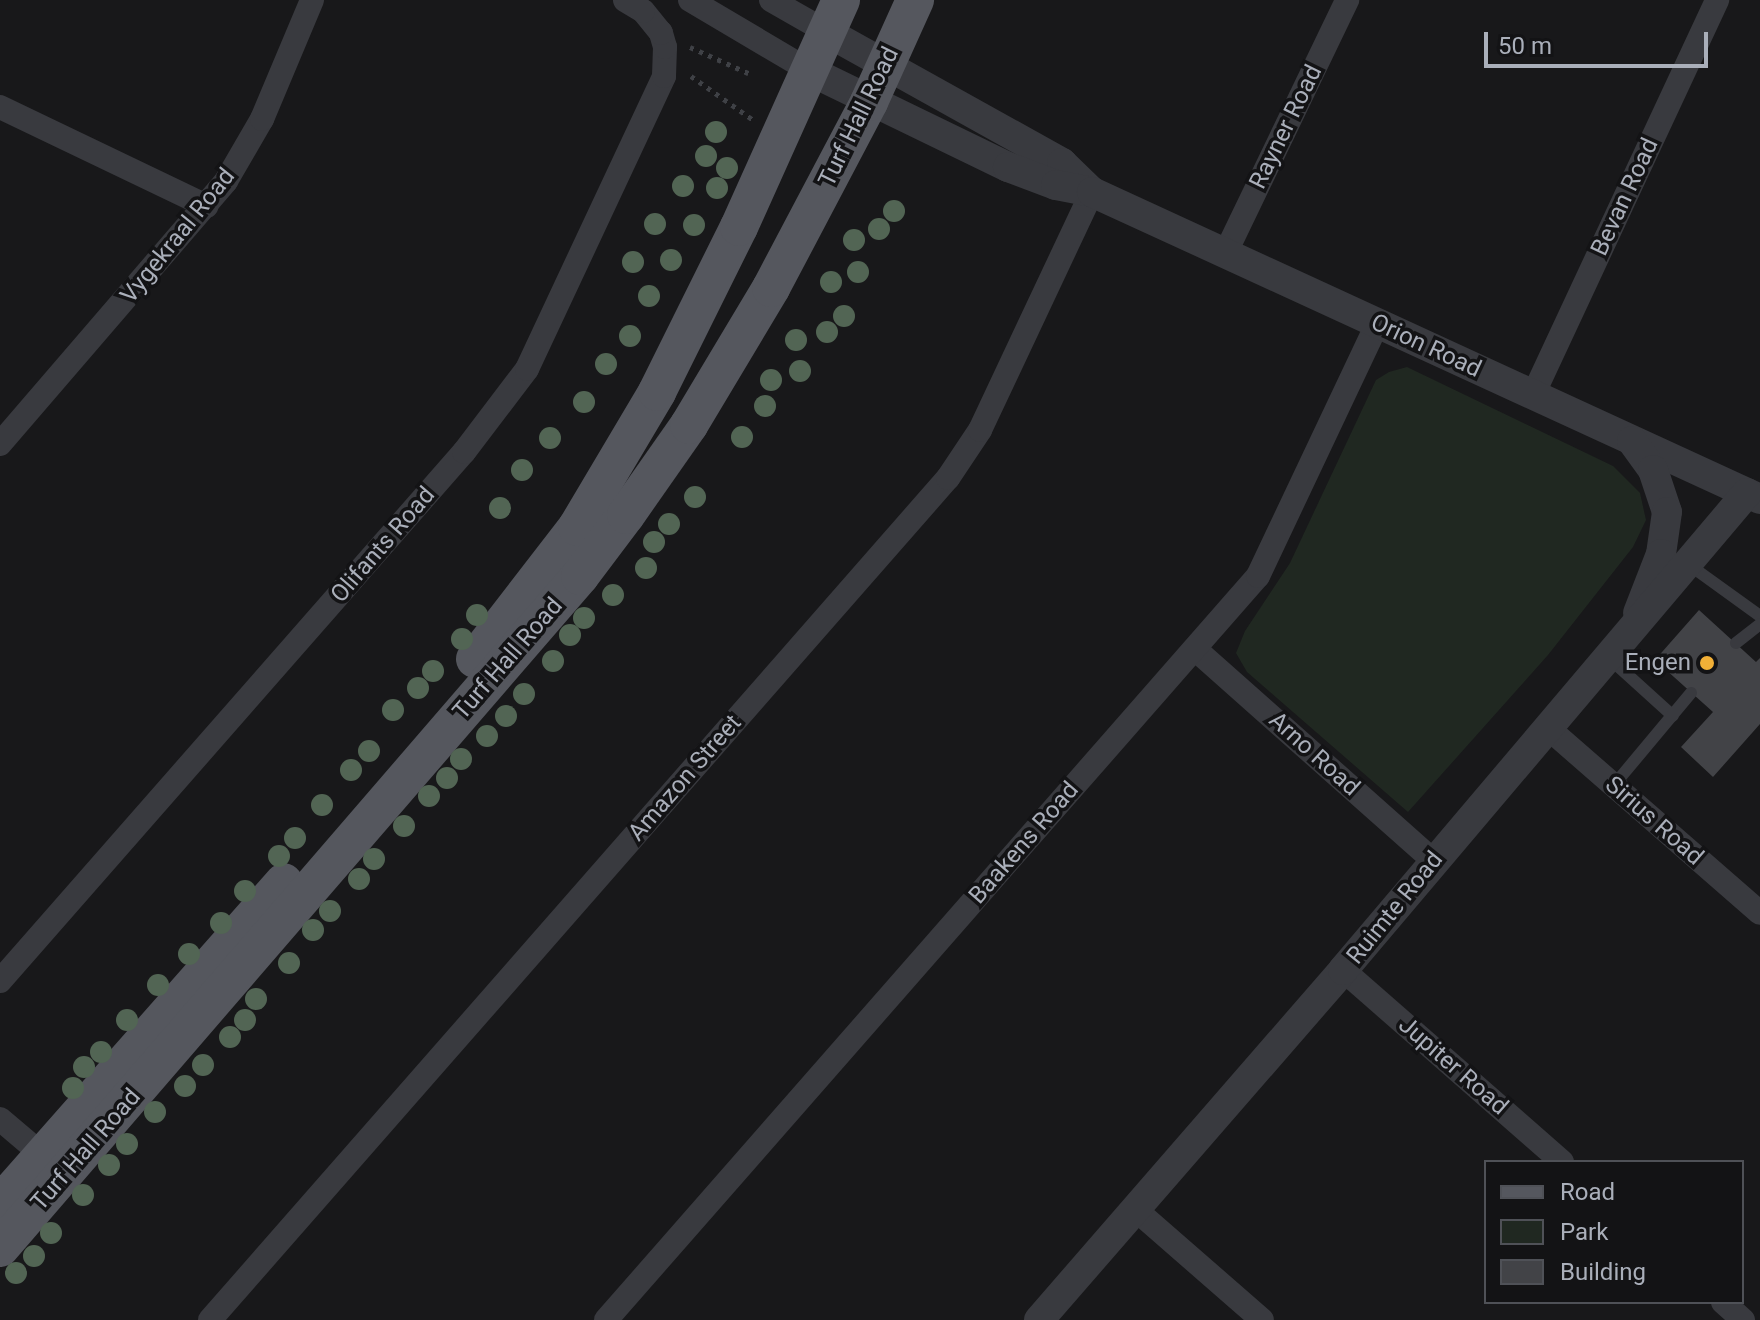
<!DOCTYPE html>
<html>
<head>
<meta charset="utf-8">
<style>
  body { margin:0 }
  #map { position:relative; width:1760px; height:1320px; overflow:hidden; background:#18181a; font-family:Roboto,sans-serif }
  div>[style] { position:absolute }
  .green>* { inset:0; background:#202821 }
  .building>* { inset:0; background:#424347 }
  .path>* { height:5px; margin-top:-2.5px; transform-origin:0; background:repeating-linear-gradient(90deg,#3f4146 0 4px,transparent 0 10px) }
  .service>* { height:12px; margin:-6px; padding:0 6px; transform-origin:6px; border-radius:6px; background:#393a3f }
  .minor>* { height:24px; margin:-12px; padding:0 12px; transform-origin:12px; border-radius:12px; background:#393a3f }
  .tertiary>* { height:30px; margin:-15px; padding:0 15px; transform-origin:15px; border-radius:15px; background:#393a3f }
  .primary>* { height:38px; margin:-19px; padding:0 19px; transform-origin:19px; border-radius:19px; background:#55575e }
  .trees>* { width:22px; height:22px; margin:-11px; border-radius:50%; background:#526554 }
  .dots>* { width:22px; height:22px; translate:-50% -50%; box-sizing:border-box; border:4px solid #131315; border-radius:50% }
  span { translate:-50% -50%; white-space:nowrap; text-align:center; line-height:1.15; -webkit-text-stroke:7px #131315; paint-order:stroke }
  .street-label { font-size:24px; color:#aaafba }
  .poi-label { font-size:24px; color:#aaafba }
  .right { translate:-100% -50%; text-align:right }
  .legend { position:absolute; left:1484px; top:1160px; width:260px; height:144px; box-sizing:border-box; background:#131315; border:2px solid #4f5157; margin:0; padding:10px 14px; list-style:none; font-size:24px; color:#aaafba }
  .legend li { display:flex; align-items:center; gap:16px; height:40px }
  .legend b { width:40px; border:2px solid #4f5157 }
  .scale { position:absolute; left:1484px; top:32px; width:224px; height:36px; box-sizing:border-box; border:4px solid #aaafba; border-top:0; padding-left:10px; font-size:24px; line-height:28px; white-space:nowrap; color:#aaafba; -webkit-text-stroke:6px #131315; paint-order:stroke }
</style>
</head>
<body>
<div id="map">
  <div class="green">
    <i style="clip-path:polygon(1407px 367px,1613px 466px,1640px 493px,1646px 520px,1633px 547px,1548px 655px,1408px 812px,1247px 672px,1236px 653px,1245px 631px,1290px 563px,1376px 380px,1389px 372px)"></i>
  </div>
  <div class="building">
    <i style="clip-path:polygon(1699px 610px,1756px 662px,1760px 658px,1760px 724px,1713px 777px,1681px 747px,1713px 712px,1655px 660px)"></i>
  </div>
  <div class="path">
    <i style="left:690px;top:47px;width:64px;rotate:24.1deg"></i>
    <i style="left:691px;top:76px;width:75px;rotate:35.2deg"></i>
  </div>
  <div class="service">
    <i style="left:1688px;top:564px;width:89px;rotate:35.8deg"></i>
    <i style="left:1736px;top:643px;width:31px;rotate:-38deg"></i>
    <i style="left:1609px;top:658px;width:86px;rotate:42.2deg"></i>
    <i style="left:1614px;top:785px;width:120px;rotate:-50.1deg"></i>
  </div>
  <div class="minor">
    <i style="left:690px;top:0;width:139px;rotate:30.6deg"></i>
    <i style="left:771px;top:0;width:64px;rotate:29.7deg"></i>
    <i style="left:0;top:107px;width:229px;rotate:25.6deg"></i>
    <i style="left:1225px;top:254px;width:282px;rotate:-64.3deg"></i>
    <i style="left:1533px;top:395px;width:436px;rotate:-65deg"></i>
    <i style="left:0;top:444px;width:347px;rotate:-49.3deg"></i>
    <i style="left:226px;top:181px;width:72px;rotate:-59.9deg"></i>
    <i style="left:262px;top:119px;width:129px;rotate:-67.2deg"></i>
    <i style="left:1195px;top:649px;width:318px;rotate:41.6deg"></i>
    <i style="left:1548px;top:728px;width:281px;rotate:41.1deg"></i>
    <i style="left:1343px;top:970px;width:291px;rotate:41.2deg"></i>
    <i style="left:0;top:981px;width:704px;rotate:-48.75deg"></i>
    <i style="left:464px;top:452px;width:104px;rotate:-52.8deg"></i>
    <i style="left:527px;top:369px;width:323px;rotate:-64.9deg"></i>
    <i style="left:664px;top:76px;width:29px;rotate:-88deg"></i>
    <i style="left:665px;top:47px;width:15px;rotate:-106deg"></i>
    <i style="left:661px;top:33px;width:28px;rotate:-129deg"></i>
    <i style="left:643px;top:11px;width:21px;rotate:-149deg"></i>
    <i style="left:0;top:1119px;width:70px;rotate:40.3deg"></i>
    <i style="left:1136px;top:1210px;width:167px;rotate:41.1deg"></i>
    <i style="left:1723px;top:1302px;width:27px;rotate:42deg"></i>
    <i style="left:210px;top:1320px;width:1120px;rotate:-48.77deg"></i>
    <i style="left:948px;top:478px;width:58px;rotate:-56.3deg"></i>
    <i style="left:980px;top:430px;width:263px;rotate:-64.8deg"></i>
    <i style="left:606px;top:1320px;width:989px;rotate:-48.77deg"></i>
    <i style="left:1258px;top:576px;width:279px;rotate:-64.7deg"></i>
  </div>
  <div class="tertiary">
    <i style="left:827px;top:32px;width:269px;rotate:29.1deg"></i>
    <i style="left:1062px;top:163px;width:42px;rotate:44deg"></i>
    <i style="left:810px;top:71px;width:220px;rotate:25.9deg"></i>
    <i style="left:1008px;top:167px;width:51px;rotate:20.6deg"></i>
    <i style="left:1056px;top:185px;width:37px;rotate:11deg"></i>
    <i style="left:1092px;top:192px;width:735px;rotate:24.68deg"></i>
    <i style="left:1632px;top:441px;width:36px;rotate:54deg"></i>
    <i style="left:1653px;top:470px;width:44px;rotate:71.6deg"></i>
    <i style="left:1667px;top:512px;width:42px;rotate:98.1deg"></i>
    <i style="left:1661px;top:554px;width:63px;rotate:111.3deg"></i>
    <i style="left:1039px;top:1320px;width:464px;rotate:-49deg"></i>
    <i style="left:1343px;top:970px;width:625px;rotate:-49.74deg"></i>
  </div>
  <div class="primary">
    <i style="left:475px;top:659px;width:167px;rotate:-52.3deg"></i>
    <i style="left:577px;top:527px;width:157px;rotate:-59.3deg"></i>
    <i style="left:657px;top:392px;width:184px;rotate:-63.6deg"></i>
    <i style="left:739px;top:227px;width:249px;rotate:-65.8deg"></i>
    <i style="left:0;top:1204px;width:429px;rotate:-48.6deg"></i>
    <i style="left:0;top:1248px;width:888px;rotate:-49.2deg"></i>
    <i style="left:580px;top:576px;width:76px;rotate:-53deg"></i>
    <i style="left:626px;top:515px;width:110px;rotate:-55deg"></i>
    <i style="left:689px;top:425px;width:160px;rotate:-59.1deg"></i>
    <i style="left:771px;top:288px;width:210px;rotate:-62.2deg"></i>
    <i style="left:869px;top:102px;width:112px;rotate:-65.7deg"></i>
  </div>
  <div class="trees">
    <i style="left:716px;top:132px"></i>
    <i style="left:706px;top:156px"></i>
    <i style="left:727px;top:168px"></i>
    <i style="left:683px;top:186px"></i>
    <i style="left:717px;top:188px"></i>
    <i style="left:894px;top:211px"></i>
    <i style="left:655px;top:224px"></i>
    <i style="left:694px;top:225px"></i>
    <i style="left:879px;top:229px"></i>
    <i style="left:854px;top:240px"></i>
    <i style="left:671px;top:260px"></i>
    <i style="left:633px;top:262px"></i>
    <i style="left:858px;top:272px"></i>
    <i style="left:831px;top:282px"></i>
    <i style="left:649px;top:296px"></i>
    <i style="left:844px;top:316px"></i>
    <i style="left:827px;top:332px"></i>
    <i style="left:630px;top:336px"></i>
    <i style="left:796px;top:340px"></i>
    <i style="left:606px;top:364px"></i>
    <i style="left:800px;top:371px"></i>
    <i style="left:771px;top:380px"></i>
    <i style="left:584px;top:402px"></i>
    <i style="left:765px;top:406px"></i>
    <i style="left:742px;top:437px"></i>
    <i style="left:550px;top:438px"></i>
    <i style="left:522px;top:470px"></i>
    <i style="left:695px;top:497px"></i>
    <i style="left:500px;top:508px"></i>
    <i style="left:669px;top:524px"></i>
    <i style="left:654px;top:542px"></i>
    <i style="left:646px;top:568px"></i>
    <i style="left:613px;top:595px"></i>
    <i style="left:477px;top:615px"></i>
    <i style="left:584px;top:618px"></i>
    <i style="left:570px;top:635px"></i>
    <i style="left:462px;top:639px"></i>
    <i style="left:553px;top:661px"></i>
    <i style="left:433px;top:671px"></i>
    <i style="left:418px;top:688px"></i>
    <i style="left:524px;top:694px"></i>
    <i style="left:393px;top:710px"></i>
    <i style="left:506px;top:716px"></i>
    <i style="left:487px;top:736px"></i>
    <i style="left:369px;top:751px"></i>
    <i style="left:461px;top:759px"></i>
    <i style="left:351px;top:770px"></i>
    <i style="left:447px;top:778px"></i>
    <i style="left:429px;top:796px"></i>
    <i style="left:322px;top:805px"></i>
    <i style="left:404px;top:826px"></i>
    <i style="left:295px;top:838px"></i>
    <i style="left:279px;top:856px"></i>
    <i style="left:374px;top:859px"></i>
    <i style="left:359px;top:879px"></i>
    <i style="left:245px;top:891px"></i>
    <i style="left:330px;top:911px"></i>
    <i style="left:221px;top:923px"></i>
    <i style="left:313px;top:930px"></i>
    <i style="left:189px;top:954px"></i>
    <i style="left:289px;top:963px"></i>
    <i style="left:158px;top:985px"></i>
    <i style="left:256px;top:999px"></i>
    <i style="left:127px;top:1020px"></i>
    <i style="left:245px;top:1020px"></i>
    <i style="left:230px;top:1037px"></i>
    <i style="left:101px;top:1052px"></i>
    <i style="left:203px;top:1065px"></i>
    <i style="left:84px;top:1067px"></i>
    <i style="left:185px;top:1086px"></i>
    <i style="left:73px;top:1088px"></i>
    <i style="left:155px;top:1112px"></i>
    <i style="left:127px;top:1144px"></i>
    <i style="left:109px;top:1165px"></i>
    <i style="left:83px;top:1195px"></i>
    <i style="left:51px;top:1233px"></i>
    <i style="left:34px;top:1256px"></i>
    <i style="left:16px;top:1273px"></i>
  </div>
  <div class="dots">
    <i style="left:1707px;top:663px;background:#f2b037"></i>
  </div>
  <div class="street-label">
    <span style="left:859px;top:117px;rotate:-64deg">Turf Hall Road</span>
    <span style="left:1286px;top:127px;rotate:-64deg">Rayner Road</span>
    <span style="left:1625px;top:197px;rotate:-65deg">Bevan Road</span>
    <span style="left:178px;top:236px;rotate:-51deg">Vygekraal Road</span>
    <span style="left:1426px;top:346px;rotate:25deg">Orion Road</span>
    <span style="left:383px;top:545px;rotate:-49deg">Olifants Road</span>
    <span style="left:508px;top:659px;rotate:-49deg">Turf Hall Road</span>
    <span style="left:1314px;top:754px;rotate:42deg">Arno Road</span>
    <span style="left:685px;top:778px;rotate:-49deg">Amazon Street</span>
    <span style="left:1654px;top:821px;rotate:41deg">Sirius Road</span>
    <span style="left:1024px;top:843px;rotate:-49deg">Baakens Road</span>
    <span style="left:1395px;top:908px;rotate:-51deg">Ruimte Road</span>
    <span style="left:1453px;top:1066px;rotate:41deg">Jupiter Road</span>
    <span style="left:86px;top:1150px;rotate:-49deg">Turf Hall Road</span>
  </div>
  <div class="poi-label">
    <span class="right" style="left:1691px;top:663px">Engen</span>
  </div>
  <ul class="legend">
  <li><b style="height:10px;background:#55575e"></b>Road</li>
  <li><b style="height:22px;background:#202821"></b>Park</li>
  <li><b style="height:22px;background:#424347"></b>Building</li>
  </ul>
  <div class="scale">50 m</div>
</div>
</body>
</html>
